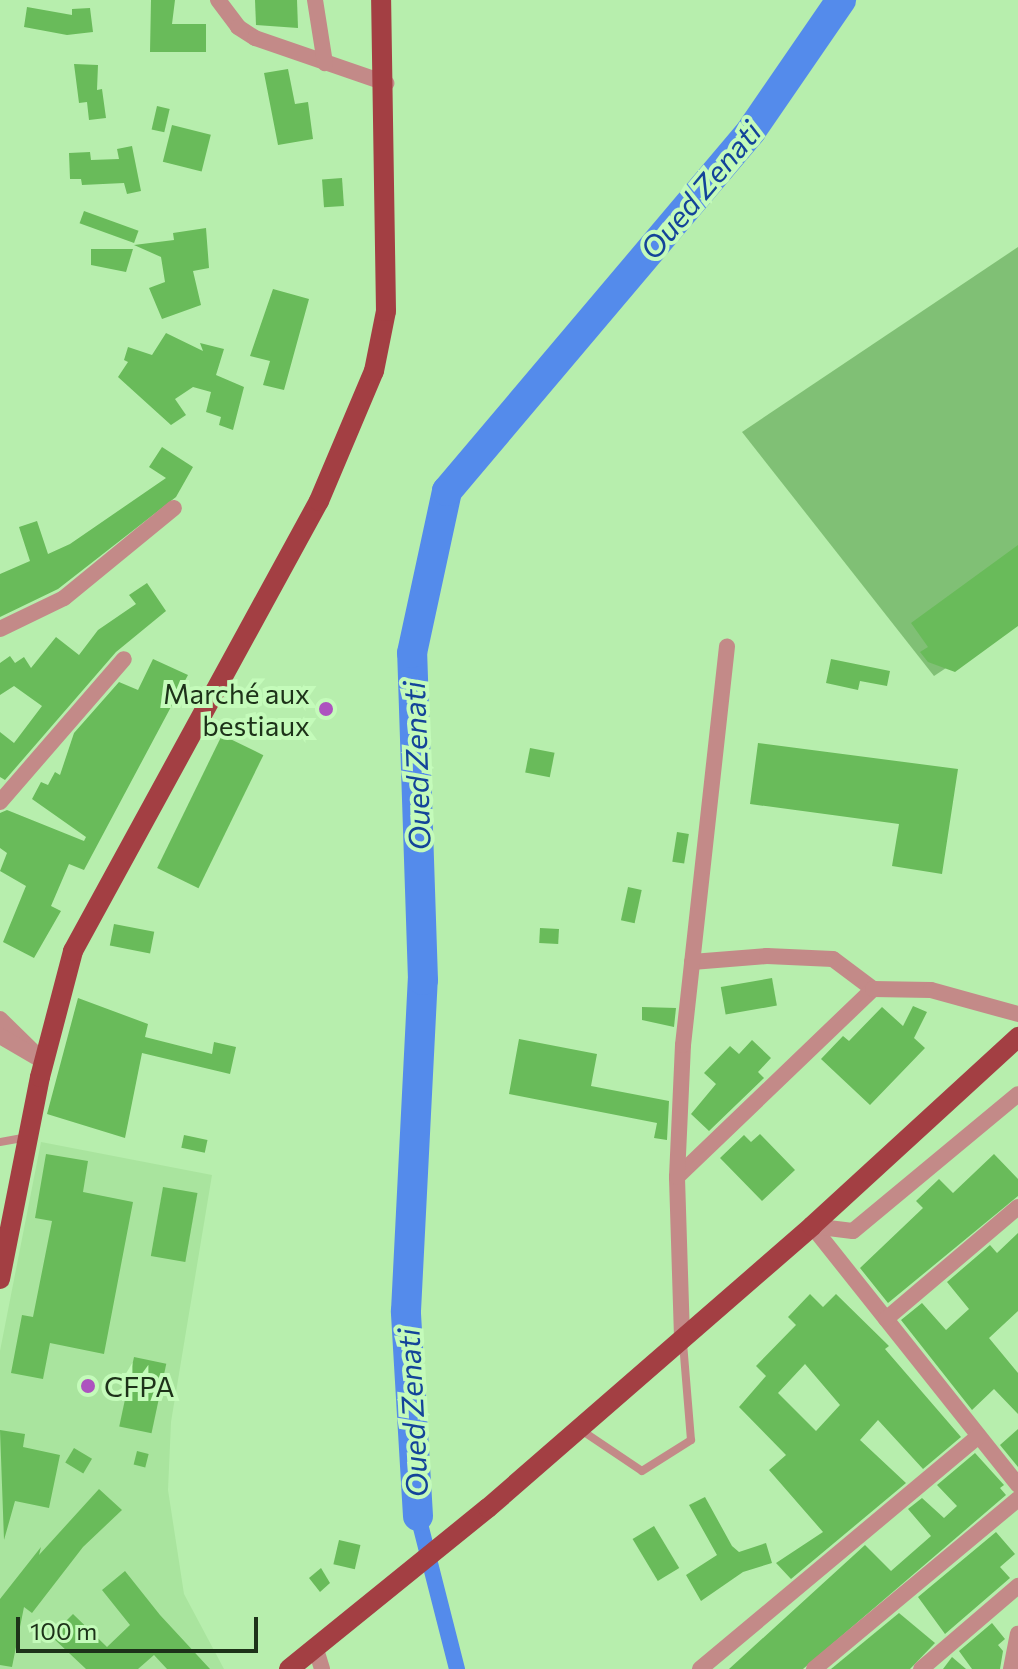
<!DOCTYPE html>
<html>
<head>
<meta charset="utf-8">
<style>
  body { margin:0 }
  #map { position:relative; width:1018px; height:1669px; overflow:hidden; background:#b7eead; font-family:Commissioner,sans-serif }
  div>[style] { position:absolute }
  .built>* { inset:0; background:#a9e49e }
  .green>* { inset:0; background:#80c075 }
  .canal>* { height:16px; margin:-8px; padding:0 8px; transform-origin:8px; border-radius:8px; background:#548beb }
  .river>* { height:30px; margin:-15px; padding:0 15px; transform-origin:15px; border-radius:15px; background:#548beb }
  .building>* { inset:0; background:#69bb5a; transform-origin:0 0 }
  .service>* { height:8px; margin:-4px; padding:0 4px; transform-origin:4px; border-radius:4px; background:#c38a88 }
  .minor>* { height:16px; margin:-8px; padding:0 8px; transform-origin:8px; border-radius:8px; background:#c38a88 }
  .primary>* { height:20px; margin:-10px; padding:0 10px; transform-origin:10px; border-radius:10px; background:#a33f43 }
  .dots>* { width:22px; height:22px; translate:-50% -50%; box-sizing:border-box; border:4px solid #c4fbba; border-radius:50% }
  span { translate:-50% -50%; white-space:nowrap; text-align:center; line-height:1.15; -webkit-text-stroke:8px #c4fbba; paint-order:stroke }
  .poi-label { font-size:28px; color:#1d3219 }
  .right { translate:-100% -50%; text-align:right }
  .left { translate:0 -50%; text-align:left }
  .water-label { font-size:30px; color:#134499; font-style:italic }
  .scale { position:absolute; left:16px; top:1617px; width:242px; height:36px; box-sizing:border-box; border:4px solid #1d3219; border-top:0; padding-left:10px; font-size:24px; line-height:28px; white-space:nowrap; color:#1d3219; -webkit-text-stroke:6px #c4fbba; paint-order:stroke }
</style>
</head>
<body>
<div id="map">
  <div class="built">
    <i style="clip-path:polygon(41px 1142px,212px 1175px,171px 1422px,168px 1490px,184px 1594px,224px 1669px,0 1669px,0 1351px)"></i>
  </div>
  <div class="green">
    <i style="clip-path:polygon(1018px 247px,1018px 620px,934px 676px,742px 432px)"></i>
  </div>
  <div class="canal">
    <i style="left:418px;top:1516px;width:158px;rotate:75.7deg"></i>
  </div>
  <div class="river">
    <i style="left:418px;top:1516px;width:205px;rotate:-93.4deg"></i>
    <i style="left:406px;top:1311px;width:331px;rotate:-87.1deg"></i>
    <i style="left:423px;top:980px;width:327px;rotate:-91.9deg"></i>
    <i style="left:412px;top:653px;width:166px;rotate:-77.8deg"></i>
    <i style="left:447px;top:491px;width:471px;rotate:-49.8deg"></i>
    <i style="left:751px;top:131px;width:159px;rotate:-55.5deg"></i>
  </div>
  <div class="building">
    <i style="clip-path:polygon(151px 0,175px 0,172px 24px,206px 24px,206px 52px,150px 52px)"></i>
    <i style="clip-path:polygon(255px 0,297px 0,298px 28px,256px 25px)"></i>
    <i style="clip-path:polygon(27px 7px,72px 15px,72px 9px,90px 8px,93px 32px,67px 35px,24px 27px)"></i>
    <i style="clip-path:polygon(74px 64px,98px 65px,97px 90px,102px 89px,106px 118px,89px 120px,87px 102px,79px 103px)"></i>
    <i style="clip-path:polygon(288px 69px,295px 104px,308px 102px,313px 139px,278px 145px,264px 73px)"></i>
    <i style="left:157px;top:106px;width:13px;height:24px;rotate:13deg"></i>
    <i style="left:172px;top:125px;width:40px;height:38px;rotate:14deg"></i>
    <i style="clip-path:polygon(132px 146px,141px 191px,127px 194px,124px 183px,82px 185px,81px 179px,70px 179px,69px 153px,90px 152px,91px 160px,119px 159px,117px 149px)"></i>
    <i style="left:342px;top:178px;width:28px;height:20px;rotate:86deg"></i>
    <i style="left:84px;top:211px;width:58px;height:13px;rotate:20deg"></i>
    <i style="clip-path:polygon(206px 228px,209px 268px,193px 271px,201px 305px,162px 319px,149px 288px,165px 282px,161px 257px,134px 245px,174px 240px,173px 233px)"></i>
    <i style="clip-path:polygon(91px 249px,133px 249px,126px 272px,91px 265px)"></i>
    <i style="clip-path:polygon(273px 289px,309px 299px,284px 390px,263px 385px,270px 361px,250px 356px)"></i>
    <i style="clip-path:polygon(166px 333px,203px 351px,200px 343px,224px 349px,216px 375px,244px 387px,233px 430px,219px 425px,221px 417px,206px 412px,211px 392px,193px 387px,175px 399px,186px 415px,171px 425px,118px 377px,128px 362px,124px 360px,128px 347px,152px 355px)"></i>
    <i style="clip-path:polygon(162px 447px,193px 467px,176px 497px,58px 589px,0 617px,0 574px,30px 561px,19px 527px,37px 521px,48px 554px,70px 544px,166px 478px,149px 467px)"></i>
    <i style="clip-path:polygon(1018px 545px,1018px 626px,955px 672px,928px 662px,920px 652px,928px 647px,911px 623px)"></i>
    <i style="clip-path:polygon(147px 583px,166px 611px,116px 652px,5px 780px,0 777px,0 732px,14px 743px,42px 706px,14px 686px,0 695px,0 663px,10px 656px,15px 663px,24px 657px,31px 668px,56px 637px,79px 655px,98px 630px,136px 604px,129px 595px)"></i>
    <i style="clip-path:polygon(153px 659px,188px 675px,84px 870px,69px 864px,51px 906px,61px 911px,34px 958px,3px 942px,26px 886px,0 871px,7px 853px,0 848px,0 813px,7px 810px,84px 841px,86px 837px,32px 799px,41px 782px,48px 785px,55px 772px,60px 775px,74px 733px,119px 682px,138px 690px)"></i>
    <i style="clip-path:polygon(831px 659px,890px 671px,887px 686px,860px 681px,858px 690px,826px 683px)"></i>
    <i style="left:222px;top:735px;width:46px;height:148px;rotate:26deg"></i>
    <i style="clip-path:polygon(758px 743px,958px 769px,942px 874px,892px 866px,899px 824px,750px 804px)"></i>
    <i style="left:530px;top:748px;width:25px;height:25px;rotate:11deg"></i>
    <i style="left:677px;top:832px;width:12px;height:30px;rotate:9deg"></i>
    <i style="left:628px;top:887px;width:14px;height:34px;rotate:12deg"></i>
    <i style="left:114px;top:924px;width:41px;height:22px;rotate:11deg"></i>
    <i style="left:540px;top:928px;width:19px;height:15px;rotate:3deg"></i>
    <i style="left:772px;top:978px;width:28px;height:52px;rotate:80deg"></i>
    <i style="clip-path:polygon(78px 998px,148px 1024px,145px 1037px,212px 1054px,214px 1042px,236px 1047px,230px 1074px,142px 1053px,125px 1138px,47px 1114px)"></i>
    <i style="clip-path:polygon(913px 1006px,927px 1012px,914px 1038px,925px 1048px,870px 1105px,821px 1059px,843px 1036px,849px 1041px,882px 1007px,903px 1026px)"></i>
    <i style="clip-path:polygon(642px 1007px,676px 1008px,674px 1027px,642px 1020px)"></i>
    <i style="clip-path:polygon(519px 1039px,597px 1054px,591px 1086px,669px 1101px,667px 1140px,654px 1138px,657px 1123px,509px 1094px)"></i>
    <i style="clip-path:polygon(752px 1040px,771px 1058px,758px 1072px,764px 1078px,709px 1131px,691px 1114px,716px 1084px,704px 1073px,730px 1046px,739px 1054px)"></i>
    <i style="clip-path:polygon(760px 1134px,795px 1170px,762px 1201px,720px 1158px,744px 1135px,751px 1142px)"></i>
    <i style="left:184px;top:1135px;width:24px;height:13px;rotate:12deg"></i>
    <i style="clip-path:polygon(46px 1154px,88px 1161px,83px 1192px,133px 1202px,104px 1354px,50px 1343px,43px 1379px,11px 1373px,22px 1315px,33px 1317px,52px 1221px,35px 1218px)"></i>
    <i style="clip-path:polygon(994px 1154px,1018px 1179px,1018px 1196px,888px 1303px,860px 1268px,923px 1208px,916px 1201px,939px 1179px,953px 1193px)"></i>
    <i style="left:163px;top:1187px;width:35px;height:70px;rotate:10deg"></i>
    <i style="clip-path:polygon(1018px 1233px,1018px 1311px,989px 1338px,1018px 1373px,1018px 1414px,994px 1389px,972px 1410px,901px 1320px,922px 1303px,946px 1330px,969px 1309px,947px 1282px,990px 1245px,997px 1253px)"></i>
    <i style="clip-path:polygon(evenodd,810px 1294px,823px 1307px,836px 1294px,889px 1346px,885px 1349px,961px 1437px,923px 1469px,878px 1420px,860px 1440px,906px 1483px,791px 1579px,776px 1563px,823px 1532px,769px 1470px,786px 1455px,739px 1407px,766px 1376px,756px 1366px,796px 1325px,788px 1317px,810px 1294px,805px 1364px,840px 1405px,816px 1431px,778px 1393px,805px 1364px)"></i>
    <i style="left:134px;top:1357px;width:33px;height:71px;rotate:12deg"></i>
    <i style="clip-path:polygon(1018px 1429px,1018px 1467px,1000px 1445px)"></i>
    <i style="clip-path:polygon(0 1430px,25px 1434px,23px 1447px,60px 1455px,49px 1508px,15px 1501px,4px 1540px)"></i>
    <i style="left:74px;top:1448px;width:21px;height:17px;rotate:31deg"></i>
    <i style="left:137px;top:1451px;width:12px;height:14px;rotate:14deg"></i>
    <i style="clip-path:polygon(975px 1453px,1004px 1485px,1000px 1488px,1006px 1495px,803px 1669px,729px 1669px,865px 1545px,891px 1571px,931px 1536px,908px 1509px,922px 1498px,944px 1518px,957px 1506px,937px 1485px)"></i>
    <i style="clip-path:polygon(99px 1489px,122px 1510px,83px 1547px,32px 1613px,24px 1607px,12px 1667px,0 1665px,0 1599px,41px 1547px,39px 1555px)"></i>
    <i style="clip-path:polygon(705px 1497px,732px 1546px,739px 1552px,766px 1543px,772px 1563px,743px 1572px,701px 1601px,686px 1575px,717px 1555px,689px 1505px)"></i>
    <i style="left:654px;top:1526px;width:49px;height:25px;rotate:59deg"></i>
    <i style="clip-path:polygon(996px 1532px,1015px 1554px,1000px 1567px,1010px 1578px,945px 1634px,918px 1597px)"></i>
    <i style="left:339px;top:1540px;width:22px;height:25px;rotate:13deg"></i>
    <i style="clip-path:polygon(321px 1568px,330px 1583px,320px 1592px,309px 1578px)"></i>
    <i style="clip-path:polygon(125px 1571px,160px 1615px,210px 1669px,167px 1669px,154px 1655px,138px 1669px,86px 1669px,51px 1636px,73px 1614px,107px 1647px,130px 1625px,102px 1590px)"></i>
    <i style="clip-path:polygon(899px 1613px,935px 1643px,910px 1669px,831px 1669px)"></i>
    <i style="clip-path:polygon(992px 1623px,1005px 1639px,998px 1645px,1003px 1651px,1000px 1669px,972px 1669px,959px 1651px)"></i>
    <i style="clip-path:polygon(952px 1657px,966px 1669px,943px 1669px)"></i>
  </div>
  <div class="service">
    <i style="left:0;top:1142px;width:27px;rotate:-10deg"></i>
    <i style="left:581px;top:1430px;width:73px;rotate:33.9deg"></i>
    <i style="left:642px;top:1471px;width:58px;rotate:-32.3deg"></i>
    <i style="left:691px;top:1440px;width:97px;rotate:-94.7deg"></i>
  </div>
  <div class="minor">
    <i style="left:218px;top:0;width:34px;rotate:53deg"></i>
    <i style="left:238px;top:27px;width:20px;rotate:33deg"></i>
    <i style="left:255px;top:38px;width:139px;rotate:19deg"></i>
    <i style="left:315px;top:0;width:64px;rotate:81deg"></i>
    <i style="left:0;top:629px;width:71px;rotate:-25.8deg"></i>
    <i style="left:64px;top:598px;width:142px;rotate:-39.3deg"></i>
    <i style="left:0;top:802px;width:189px;rotate:-49.1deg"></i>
    <i style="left:692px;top:962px;width:75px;rotate:-4.6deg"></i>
    <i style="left:767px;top:956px;width:66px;rotate:2.6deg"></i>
    <i style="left:833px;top:959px;width:50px;rotate:36.9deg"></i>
    <i style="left:0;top:1019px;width:60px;rotate:44.3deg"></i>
    <i style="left:43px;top:1061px;width:50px;rotate:-149.8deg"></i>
    <i style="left:677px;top:1177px;width:272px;rotate:-43.8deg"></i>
    <i style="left:873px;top:989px;width:58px;rotate:1deg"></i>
    <i style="left:931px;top:990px;width:90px;rotate:15.4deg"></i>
    <i style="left:812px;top:1226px;width:331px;rotate:51.5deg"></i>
    <i style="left:812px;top:1226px;width:41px;rotate:7deg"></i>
    <i style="left:853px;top:1231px;width:214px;rotate:-39.7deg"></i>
    <i style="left:886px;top:1319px;width:173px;rotate:-40.3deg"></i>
    <i style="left:682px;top:1337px;width:160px;rotate:-91.8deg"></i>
    <i style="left:677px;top:1177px;width:132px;rotate:-87.4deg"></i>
    <i style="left:683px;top:1045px;width:401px;rotate:-83.7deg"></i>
    <i style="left:315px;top:1646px;width:24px;rotate:73deg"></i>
    <i style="left:700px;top:1669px;width:363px;rotate:-39.9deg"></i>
    <i style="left:814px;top:1669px;width:266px;rotate:-39.8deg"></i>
    <i style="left:921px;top:1669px;width:128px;rotate:-40.6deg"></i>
    <i style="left:1011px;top:1669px;width:36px;rotate:-79deg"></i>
  </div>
  <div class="primary">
    <i style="left:0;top:1279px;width:206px;rotate:-78.8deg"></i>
    <i style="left:40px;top:1077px;width:130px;rotate:-75.3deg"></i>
    <i style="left:73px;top:951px;width:513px;rotate:-61.34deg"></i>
    <i style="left:319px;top:501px;width:141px;rotate:-67.1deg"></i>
    <i style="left:374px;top:371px;width:61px;rotate:-78.7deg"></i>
    <i style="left:386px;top:311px;width:311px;rotate:-90.9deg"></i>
    <i style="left:289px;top:1669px;width:256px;rotate:-39deg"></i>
    <i style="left:488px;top:1508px;width:430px;rotate:-41deg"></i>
    <i style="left:812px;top:1226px;width:280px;rotate:-42.5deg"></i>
  </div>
  <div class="dots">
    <i style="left:326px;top:709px;background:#ad53bf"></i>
    <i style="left:88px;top:1386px;background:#ad53bf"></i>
  </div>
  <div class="poi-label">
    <span class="right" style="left:310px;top:709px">Marché aux<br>bestiaux</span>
    <span class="left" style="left:104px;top:1386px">CFPA</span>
  </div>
  <div class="water-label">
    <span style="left:700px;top:190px;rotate:-50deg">Oued Zenati</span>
    <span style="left:416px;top:766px;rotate:-92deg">Oued Zenati</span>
    <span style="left:412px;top:1413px;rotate:-93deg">Oued Zenati</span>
  </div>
  <div class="scale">100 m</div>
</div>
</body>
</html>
